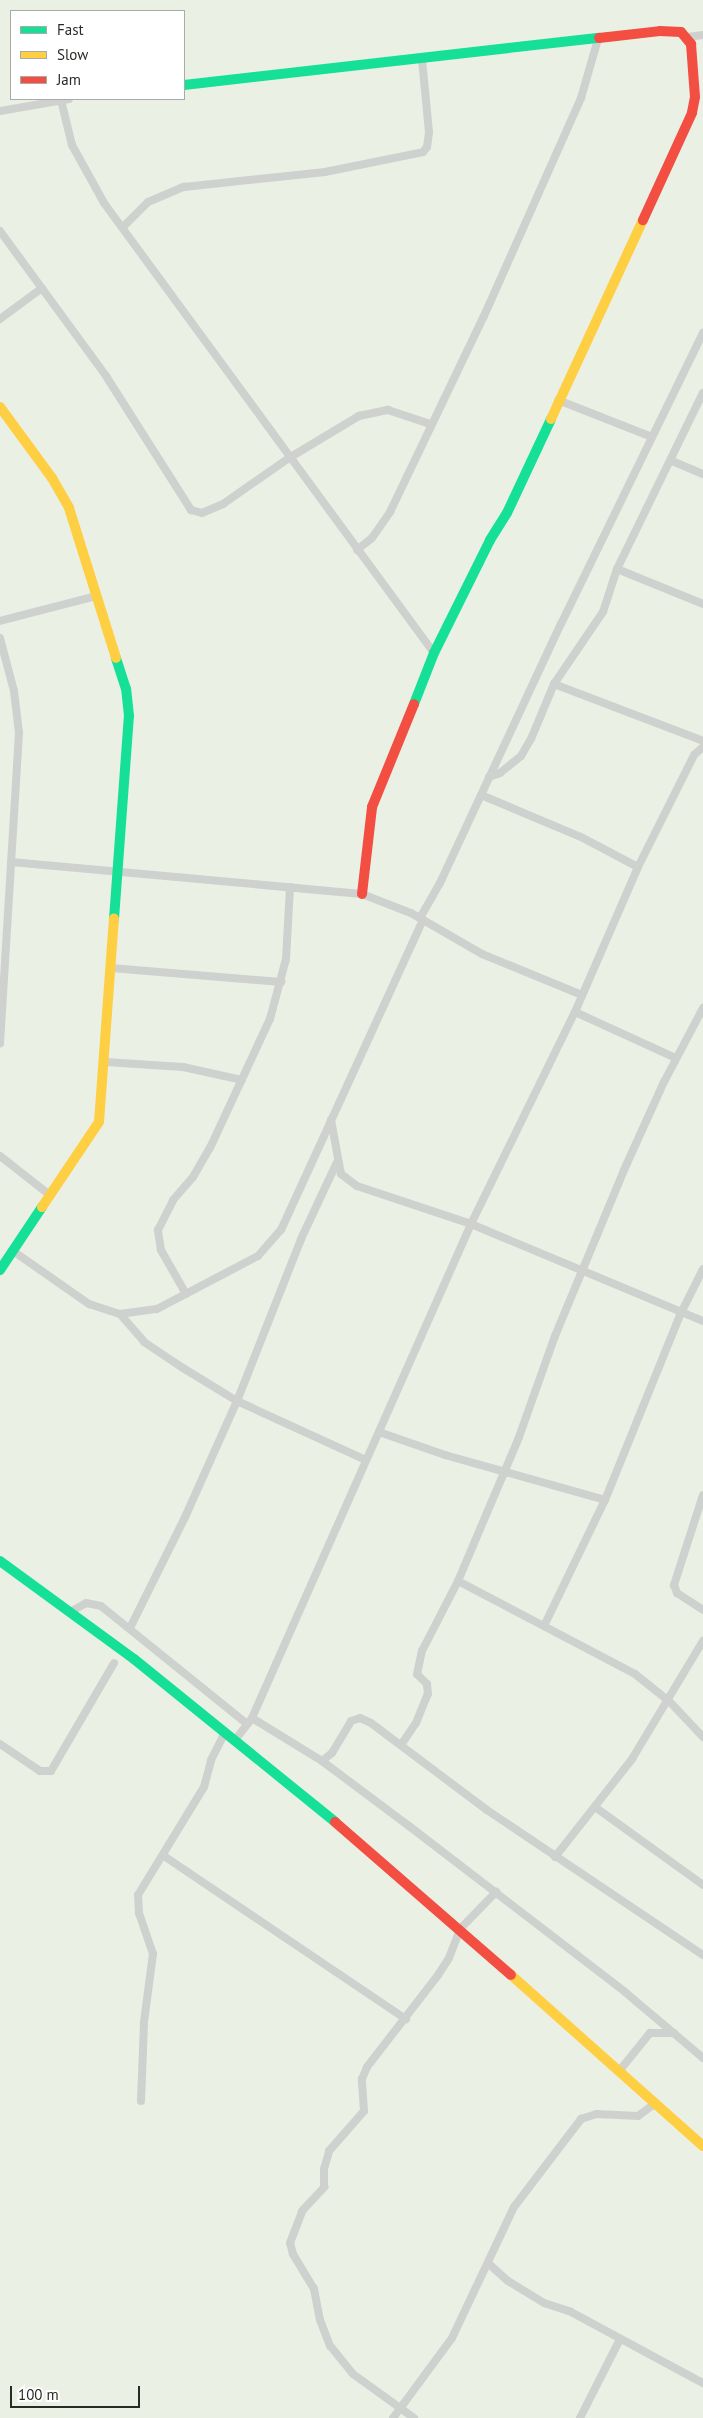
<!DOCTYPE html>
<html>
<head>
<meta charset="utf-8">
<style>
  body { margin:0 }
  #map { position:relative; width:703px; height:2418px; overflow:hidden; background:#ebf0e5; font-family:"PT Sans",sans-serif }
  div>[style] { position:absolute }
  .street>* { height:8px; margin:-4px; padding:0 4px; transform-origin:4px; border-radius:4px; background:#cfd1ce }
  .fast>* { height:10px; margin:-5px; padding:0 5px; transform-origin:5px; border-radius:5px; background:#16e098 }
  .slow>* { height:10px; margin:-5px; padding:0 5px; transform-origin:5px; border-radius:5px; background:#ffcf43 }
  .jam>* { height:10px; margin:-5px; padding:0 5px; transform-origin:5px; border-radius:5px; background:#f24e42 }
  span { translate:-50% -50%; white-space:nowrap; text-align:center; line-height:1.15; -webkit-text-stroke:4px #fff; paint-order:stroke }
  .legend { position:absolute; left:10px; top:10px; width:175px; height:90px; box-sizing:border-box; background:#fff; border:1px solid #a9aba8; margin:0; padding:6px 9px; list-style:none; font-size:15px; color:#292c25 }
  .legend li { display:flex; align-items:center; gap:10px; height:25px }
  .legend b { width:25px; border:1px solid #a9aba8 }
  .scale { position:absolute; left:10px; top:2386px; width:130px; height:22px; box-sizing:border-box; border:2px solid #292c25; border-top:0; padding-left:6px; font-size:15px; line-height:18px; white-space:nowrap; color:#292c25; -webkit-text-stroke:4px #fff; paint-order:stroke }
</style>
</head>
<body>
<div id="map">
  <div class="street">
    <i style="left:688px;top:37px;width:15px;rotate:-8deg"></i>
    <i style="left:61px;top:100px;width:46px;rotate:76.3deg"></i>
    <i style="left:72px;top:145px;width:66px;rotate:61.1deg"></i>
    <i style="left:104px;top:203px;width:558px;rotate:53.75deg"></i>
    <i style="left:0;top:111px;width:70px;rotate:-9.9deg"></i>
    <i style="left:123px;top:227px;width:35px;rotate:-45deg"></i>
    <i style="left:148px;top:202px;width:39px;rotate:-23deg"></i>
    <i style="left:184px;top:187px;width:142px;rotate:-6.1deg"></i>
    <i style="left:325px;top:172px;width:100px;rotate:-11.5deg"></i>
    <i style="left:423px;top:152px;width:6px;rotate:-51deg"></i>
    <i style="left:427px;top:147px;width:15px;rotate:-82deg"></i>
    <i style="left:429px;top:132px;width:73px;rotate:-95.5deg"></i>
    <i style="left:0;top:231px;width:180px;rotate:53.8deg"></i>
    <i style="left:106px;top:376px;width:159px;rotate:57.6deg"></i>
    <i style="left:191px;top:510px;width:11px;rotate:15deg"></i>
    <i style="left:202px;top:513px;width:23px;rotate:-23deg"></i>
    <i style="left:223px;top:504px;width:80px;rotate:-34.9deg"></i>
    <i style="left:289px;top:458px;width:82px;rotate:-31deg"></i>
    <i style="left:359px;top:416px;width:30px;rotate:-12deg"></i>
    <i style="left:388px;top:410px;width:44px;rotate:18.4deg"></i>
    <i style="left:0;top:319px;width:52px;rotate:-36.4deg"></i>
    <i style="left:558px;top:400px;width:101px;rotate:21.5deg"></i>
    <i style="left:672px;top:461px;width:34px;rotate:23deg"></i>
    <i style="left:357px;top:550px;width:19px;rotate:-39deg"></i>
    <i style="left:372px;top:538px;width:32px;rotate:-55deg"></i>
    <i style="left:390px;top:512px;width:217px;rotate:-64.4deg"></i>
    <i style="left:484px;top:316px;width:239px;rotate:-66deg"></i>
    <i style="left:581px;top:98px;width:61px;rotate:-73.9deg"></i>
    <i style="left:617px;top:569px;width:93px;rotate:22.1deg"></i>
    <i style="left:0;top:621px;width:100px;rotate:-14.5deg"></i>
    <i style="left:0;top:638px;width:55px;rotate:75.2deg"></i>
    <i style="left:14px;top:691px;width:42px;rotate:83.2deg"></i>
    <i style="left:19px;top:733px;width:311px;rotate:93.5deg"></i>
    <i style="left:554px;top:684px;width:160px;rotate:20.9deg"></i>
    <i style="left:489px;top:777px;width:12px;rotate:-20deg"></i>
    <i style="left:500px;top:773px;width:27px;rotate:-39deg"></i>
    <i style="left:521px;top:756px;width:20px;rotate:-60deg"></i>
    <i style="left:531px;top:739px;width:60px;rotate:-67.3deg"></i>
    <i style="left:554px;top:684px;width:87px;rotate:-55.8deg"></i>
    <i style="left:603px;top:612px;width:45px;rotate:-72deg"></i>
    <i style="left:617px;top:569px;width:196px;rotate:-64deg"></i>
    <i style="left:481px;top:795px;width:108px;rotate:22.8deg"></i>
    <i style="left:581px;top:837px;width:64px;rotate:27.8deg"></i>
    <i style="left:11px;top:862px;width:352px;rotate:5.2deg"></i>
    <i style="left:362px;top:894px;width:53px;rotate:21.2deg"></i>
    <i style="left:411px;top:913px;width:82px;rotate:30deg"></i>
    <i style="left:482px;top:954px;width:108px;rotate:22.3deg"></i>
    <i style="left:420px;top:918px;width:40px;rotate:-60.3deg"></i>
    <i style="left:440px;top:883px;width:286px;rotate:-65deg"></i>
    <i style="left:561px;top:624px;width:324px;rotate:-64deg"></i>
    <i style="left:111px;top:968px;width:171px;rotate:4.7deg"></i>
    <i style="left:575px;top:1012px;width:111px;rotate:24.5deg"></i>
    <i style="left:106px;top:1062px;width:77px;rotate:3.7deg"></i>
    <i style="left:183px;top:1067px;width:60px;rotate:12.4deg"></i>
    <i style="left:331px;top:1120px;width:55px;rotate:79.5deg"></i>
    <i style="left:341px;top:1174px;width:20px;rotate:37deg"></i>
    <i style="left:357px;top:1186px;width:120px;rotate:18.4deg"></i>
    <i style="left:471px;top:1224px;width:251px;rotate:22.7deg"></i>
    <i style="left:0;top:1156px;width:63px;rotate:38deg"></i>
    <i style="left:13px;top:1251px;width:93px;rotate:34.9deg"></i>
    <i style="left:89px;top:1304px;width:33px;rotate:18deg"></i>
    <i style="left:120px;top:1314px;width:37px;rotate:-8deg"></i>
    <i style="left:157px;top:1309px;width:114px;rotate:-27.7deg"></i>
    <i style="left:258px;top:1256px;width:35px;rotate:-49deg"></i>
    <i style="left:281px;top:1230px;width:341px;rotate:-65.4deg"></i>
    <i style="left:186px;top:1294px;width:51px;rotate:-119.6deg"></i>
    <i style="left:161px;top:1250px;width:20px;rotate:-99deg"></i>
    <i style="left:158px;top:1230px;width:34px;rotate:-63deg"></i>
    <i style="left:173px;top:1200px;width:30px;rotate:-49deg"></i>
    <i style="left:193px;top:1177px;width:34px;rotate:-60deg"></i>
    <i style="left:210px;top:1148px;width:142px;rotate:-65.1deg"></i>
    <i style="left:270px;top:1019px;width:62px;rotate:-75.1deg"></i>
    <i style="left:286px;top:959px;width:72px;rotate:-86.8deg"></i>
    <i style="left:120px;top:1314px;width:37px;rotate:49deg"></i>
    <i style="left:144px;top:1342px;width:47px;rotate:33.7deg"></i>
    <i style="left:183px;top:1368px;width:63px;rotate:31.4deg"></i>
    <i style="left:237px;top:1401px;width:142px;rotate:24.6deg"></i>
    <i style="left:379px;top:1432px;width:70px;rotate:19.2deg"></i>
    <i style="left:445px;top:1455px;width:166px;rotate:15.7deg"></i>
    <i style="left:703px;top:1495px;width:95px;rotate:107.9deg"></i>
    <i style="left:674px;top:1585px;width:9px;rotate:69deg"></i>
    <i style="left:677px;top:1593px;width:31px;rotate:33deg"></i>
    <i style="left:458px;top:1581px;width:200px;rotate:27.7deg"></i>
    <i style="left:635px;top:1674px;width:43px;rotate:38.5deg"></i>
    <i style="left:669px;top:1701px;width:50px;rotate:46.6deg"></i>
    <i style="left:70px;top:1612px;width:18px;rotate:-29deg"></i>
    <i style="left:86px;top:1603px;width:15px;rotate:11deg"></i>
    <i style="left:101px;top:1606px;width:188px;rotate:38.9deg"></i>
    <i style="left:544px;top:1626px;width:140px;rotate:-64.2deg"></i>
    <i style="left:605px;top:1500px;width:202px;rotate:-67.9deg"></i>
    <i style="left:681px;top:1313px;width:49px;rotate:-63.4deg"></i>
    <i style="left:130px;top:1628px;width:126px;rotate:-63.6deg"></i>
    <i style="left:186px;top:1515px;width:125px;rotate:-65.9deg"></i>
    <i style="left:237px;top:1401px;width:174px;rotate:-68.4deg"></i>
    <i style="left:301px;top:1239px;width:87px;rotate:-64.9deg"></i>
    <i style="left:252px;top:1718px;width:82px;rotate:31.6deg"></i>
    <i style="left:322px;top:1761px;width:109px;rotate:36.8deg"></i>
    <i style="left:409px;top:1826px;width:272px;rotate:37.5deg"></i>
    <i style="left:625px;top:1992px;width:102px;rotate:40.2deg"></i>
    <i style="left:235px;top:1740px;width:28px;rotate:-52deg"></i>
    <i style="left:252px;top:1718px;width:540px;rotate:-66.09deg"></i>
    <i style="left:471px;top:1224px;width:236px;rotate:-63.9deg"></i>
    <i style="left:575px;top:1012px;width:158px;rotate:-66.5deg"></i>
    <i style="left:638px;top:867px;width:125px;rotate:-63.4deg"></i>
    <i style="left:694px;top:755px;width:12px;rotate:-42deg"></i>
    <i style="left:0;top:1744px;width:48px;rotate:34deg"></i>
    <i style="left:40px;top:1771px;width:11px"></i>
    <i style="left:51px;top:1771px;width:125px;rotate:-59.7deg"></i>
    <i style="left:401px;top:1745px;width:27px;rotate:-56deg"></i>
    <i style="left:416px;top:1723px;width:31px;rotate:-68deg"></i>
    <i style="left:428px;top:1694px;width:10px;rotate:-96deg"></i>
    <i style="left:427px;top:1684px;width:14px;rotate:-135deg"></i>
    <i style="left:417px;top:1674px;width:24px;rotate:-78deg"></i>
    <i style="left:422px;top:1651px;width:79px;rotate:-62.8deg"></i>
    <i style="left:458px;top:1581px;width:156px;rotate:-67deg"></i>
    <i style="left:519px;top:1437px;width:107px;rotate:-70.4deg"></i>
    <i style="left:555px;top:1336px;width:180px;rotate:-67.4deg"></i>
    <i style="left:624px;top:1170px;width:97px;rotate:-65.6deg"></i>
    <i style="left:664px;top:1082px;width:84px;rotate:-62.2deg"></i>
    <i style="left:322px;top:1761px;width:13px;rotate:-39deg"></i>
    <i style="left:332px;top:1753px;width:37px;rotate:-59deg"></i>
    <i style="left:351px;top:1721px;width:9px;rotate:-18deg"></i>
    <i style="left:360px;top:1718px;width:12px;rotate:24deg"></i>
    <i style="left:371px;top:1723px;width:145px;rotate:36.9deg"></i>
    <i style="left:487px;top:1810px;width:260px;rotate:33.9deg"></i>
    <i style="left:595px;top:1807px;width:133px;rotate:35.8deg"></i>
    <i style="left:164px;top:1856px;width:292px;rotate:34deg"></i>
    <i style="left:555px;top:1857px;width:125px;rotate:-51.8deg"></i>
    <i style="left:632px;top:1759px;width:138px;rotate:-59deg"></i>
    <i style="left:620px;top:2070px;width:48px;rotate:-51deg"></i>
    <i style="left:650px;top:2033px;width:24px"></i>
    <i style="left:141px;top:2101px;width:79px;rotate:-87.8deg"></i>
    <i style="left:144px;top:2022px;width:69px;rotate:-82.5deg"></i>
    <i style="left:153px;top:1954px;width:43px;rotate:-108.9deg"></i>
    <i style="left:139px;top:1913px;width:18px;rotate:-93deg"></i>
    <i style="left:138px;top:1895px;width:127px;rotate:-58.6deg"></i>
    <i style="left:204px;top:1787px;width:28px;rotate:-75deg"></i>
    <i style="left:211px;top:1760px;width:31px;rotate:-63deg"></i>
    <i style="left:489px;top:2264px;width:25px;rotate:42deg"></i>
    <i style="left:508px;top:2281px;width:42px;rotate:31.4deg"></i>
    <i style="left:544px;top:2303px;width:28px;rotate:18deg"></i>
    <i style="left:571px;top:2312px;width:150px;rotate:28.3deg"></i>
    <i style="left:393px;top:2418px;width:99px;rotate:-53.6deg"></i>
    <i style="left:452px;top:2338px;width:145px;rotate:-64.7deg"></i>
    <i style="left:514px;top:2207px;width:111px;rotate:-52.7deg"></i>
    <i style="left:581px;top:2119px;width:16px;rotate:-18deg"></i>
    <i style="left:596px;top:2114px;width:42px;rotate:2.7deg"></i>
    <i style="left:638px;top:2116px;width:22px;rotate:-36deg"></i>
    <i style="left:414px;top:2418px;width:75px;rotate:-144.2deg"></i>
    <i style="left:353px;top:2374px;width:36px;rotate:-129deg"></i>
    <i style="left:330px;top:2346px;width:28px;rotate:-111deg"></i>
    <i style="left:320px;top:2320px;width:32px;rotate:-101deg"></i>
    <i style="left:314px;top:2289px;width:41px;rotate:-121deg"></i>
    <i style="left:293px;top:2254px;width:11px;rotate:-105deg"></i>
    <i style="left:290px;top:2243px;width:34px;rotate:-69deg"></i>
    <i style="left:302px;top:2211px;width:33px;rotate:-47deg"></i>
    <i style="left:324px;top:2187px;width:18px;rotate:-90deg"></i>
    <i style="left:324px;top:2169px;width:19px;rotate:-74deg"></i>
    <i style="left:329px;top:2151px;width:53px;rotate:-48.8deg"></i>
    <i style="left:364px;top:2111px;width:32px;rotate:-94deg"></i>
    <i style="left:362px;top:2079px;width:13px;rotate:-67deg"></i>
    <i style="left:367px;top:2067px;width:116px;rotate:-52.3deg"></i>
    <i style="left:438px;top:1975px;width:20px;rotate:-57deg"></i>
    <i style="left:449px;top:1958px;width:31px;rotate:-69deg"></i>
    <i style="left:460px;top:1929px;width:52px;rotate:-45.8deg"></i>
    <i style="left:580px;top:2418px;width:89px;rotate:-63.1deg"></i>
  </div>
  <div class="fast">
    <i style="left:184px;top:85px;width:418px;rotate:-6.5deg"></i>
    <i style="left:414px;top:704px;width:55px;rotate:-68.6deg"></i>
    <i style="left:434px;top:653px;width:126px;rotate:-63.6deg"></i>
    <i style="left:490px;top:540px;width:32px;rotate:-58deg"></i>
    <i style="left:507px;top:513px;width:104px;rotate:-64.9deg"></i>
    <i style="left:114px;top:919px;width:204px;rotate:-85.8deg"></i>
    <i style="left:129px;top:716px;width:27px;rotate:-96deg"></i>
    <i style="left:126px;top:689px;width:33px;rotate:-108deg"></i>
    <i style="left:0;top:1270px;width:76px;rotate:-56.3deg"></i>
    <i style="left:0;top:1561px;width:166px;rotate:36.2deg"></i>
    <i style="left:134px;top:1659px;width:259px;rotate:39deg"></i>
  </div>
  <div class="slow">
    <i style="left:0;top:407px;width:88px;rotate:53.8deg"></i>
    <i style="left:52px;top:478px;width:34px;rotate:60deg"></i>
    <i style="left:69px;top:508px;width:157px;rotate:72.6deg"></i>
    <i style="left:551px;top:419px;width:219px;rotate:-65.2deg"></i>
    <i style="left:42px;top:1207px;width:102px;rotate:-56.2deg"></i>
    <i style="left:99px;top:1122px;width:204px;rotate:-85.8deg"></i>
    <i style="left:511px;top:1975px;width:257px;rotate:41.7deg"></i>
  </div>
  <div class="jam">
    <i style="left:599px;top:38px;width:61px;rotate:-6.5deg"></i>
    <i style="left:660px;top:31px;width:21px;rotate:3deg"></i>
    <i style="left:681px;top:32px;width:16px;rotate:50deg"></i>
    <i style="left:691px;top:44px;width:53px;rotate:85.7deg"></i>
    <i style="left:695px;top:97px;width:16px;rotate:101deg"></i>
    <i style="left:692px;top:113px;width:118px;rotate:114.6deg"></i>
    <i style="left:362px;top:894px;width:88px;rotate:-83.4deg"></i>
    <i style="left:372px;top:807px;width:111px;rotate:-67.8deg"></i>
    <i style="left:335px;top:1822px;width:233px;rotate:41deg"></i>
  </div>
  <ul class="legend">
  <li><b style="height:6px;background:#16e098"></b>Fast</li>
  <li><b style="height:6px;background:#ffcf43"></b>Slow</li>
  <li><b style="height:6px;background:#f24e42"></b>Jam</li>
  </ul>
  <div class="scale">100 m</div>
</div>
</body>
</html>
